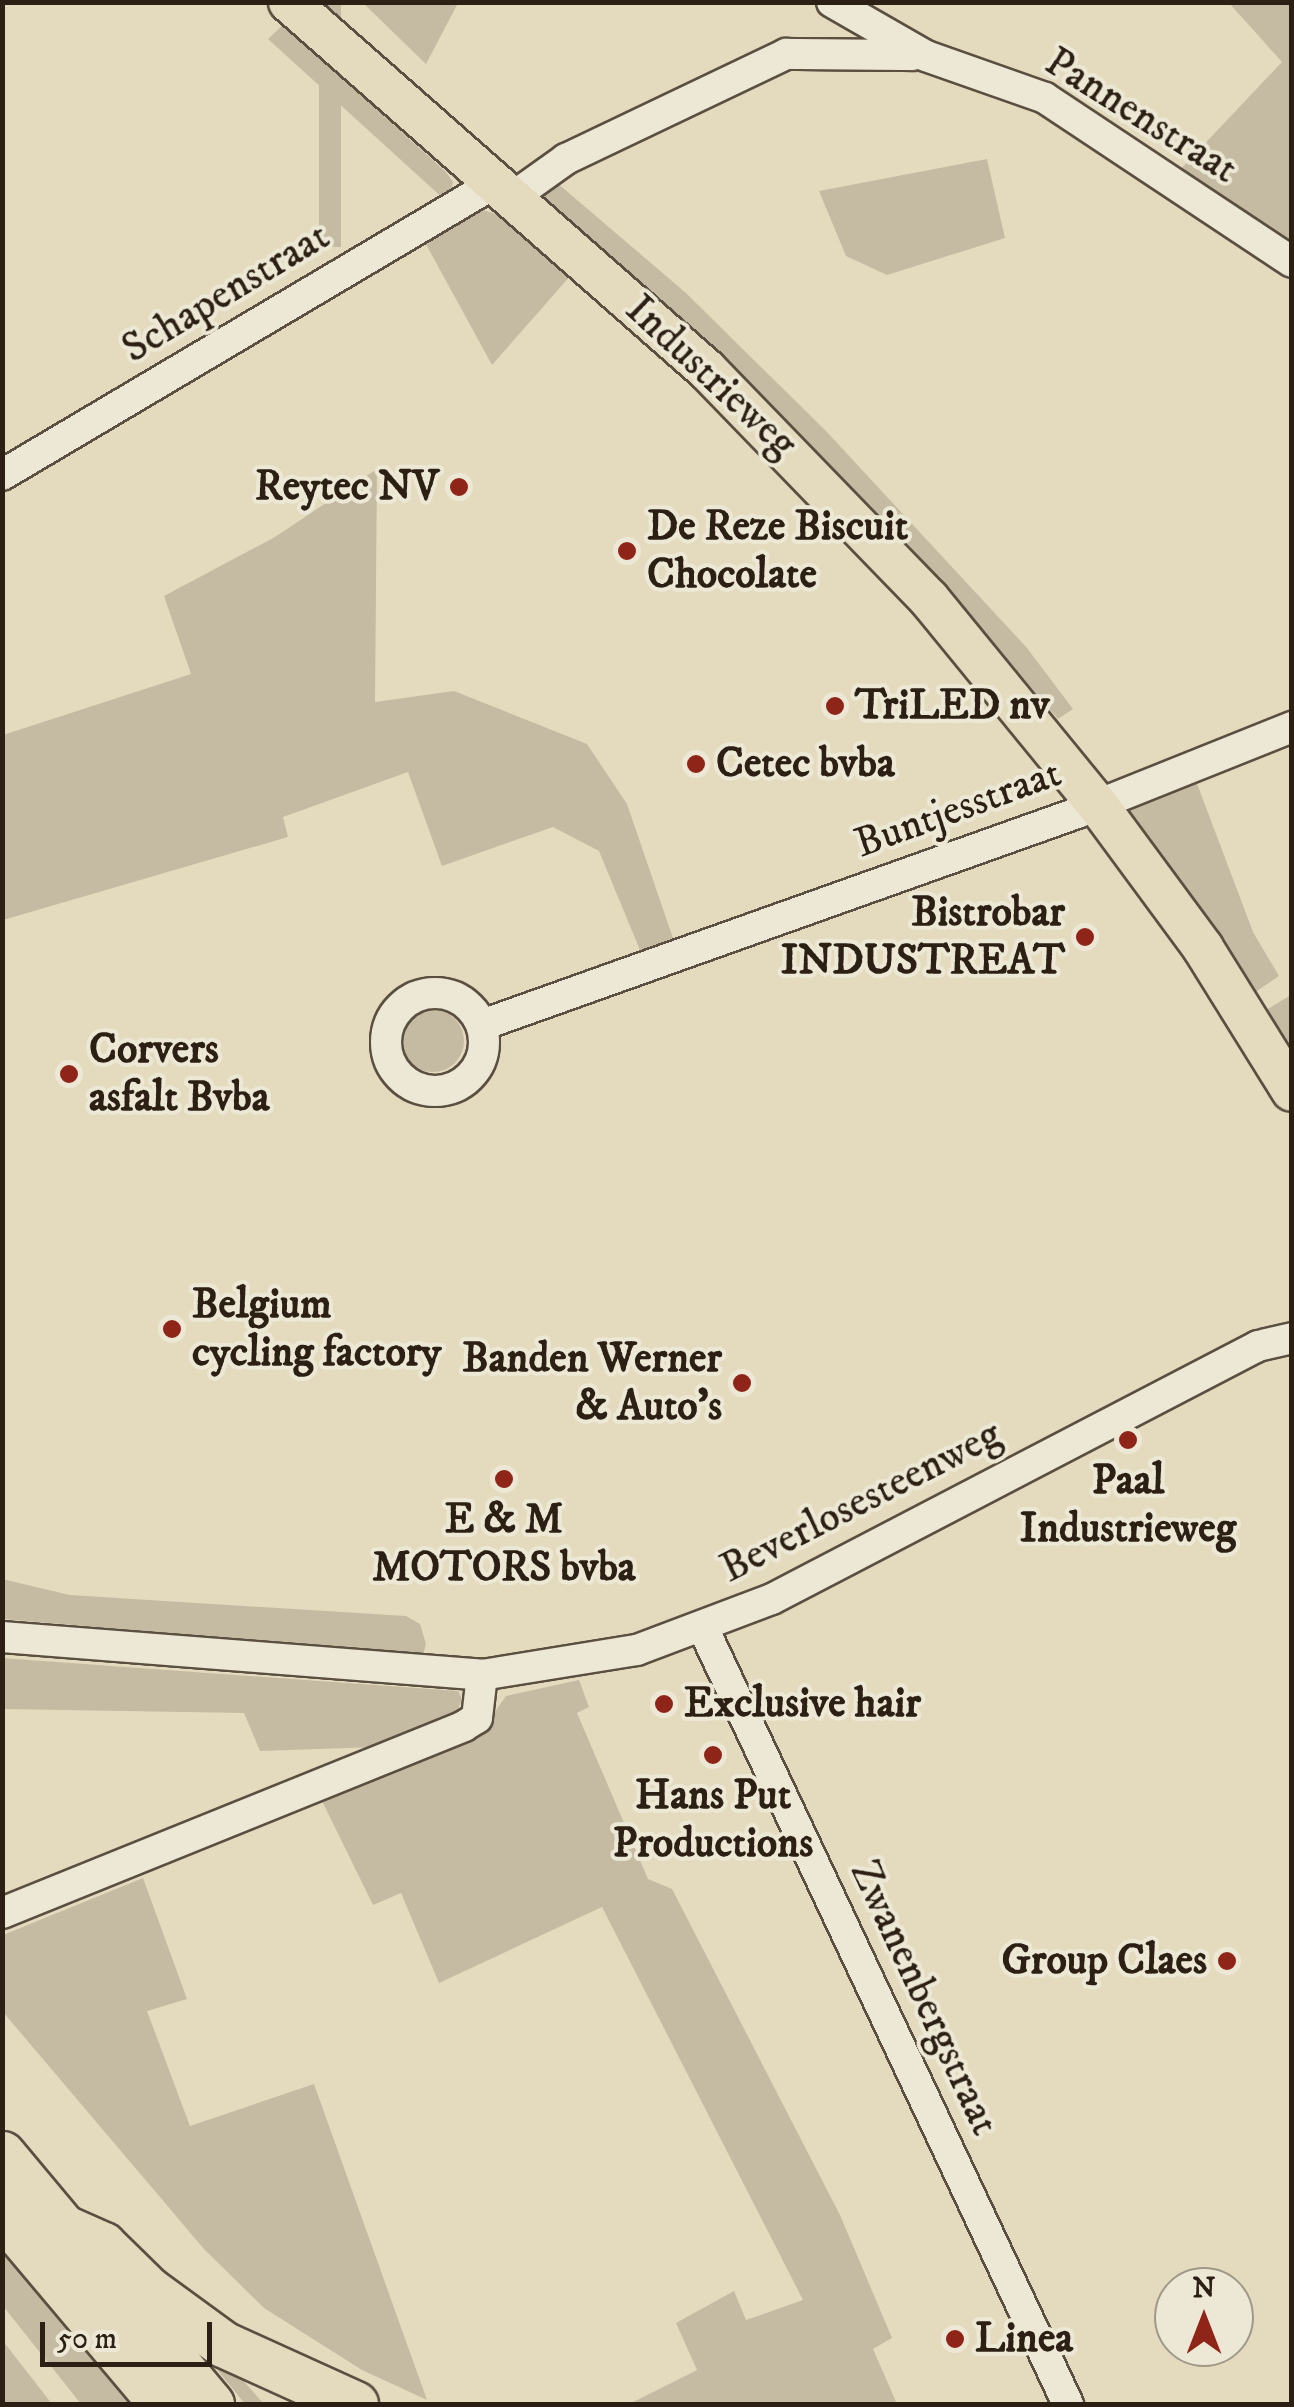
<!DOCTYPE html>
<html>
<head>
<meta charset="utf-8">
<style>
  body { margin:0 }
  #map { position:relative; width:1294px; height:2407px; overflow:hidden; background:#e4dbbf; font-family:"IM FELL DW Pica",serif }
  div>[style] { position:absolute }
  .green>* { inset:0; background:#c5bba2; transform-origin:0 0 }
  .round { border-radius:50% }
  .roads { filter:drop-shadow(2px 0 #5a4f40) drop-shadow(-2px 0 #5a4f40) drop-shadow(0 2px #5a4f40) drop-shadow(0 -2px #5a4f40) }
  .minor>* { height:30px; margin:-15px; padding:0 15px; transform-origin:15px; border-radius:15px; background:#ede8d5 }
  .minor>.ring { margin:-15px; padding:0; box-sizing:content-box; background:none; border:30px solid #ede8d5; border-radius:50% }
  .major>* { height:40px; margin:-20px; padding:0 20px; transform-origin:20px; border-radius:20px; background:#e4dbbf }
  .highway>* { height:45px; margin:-22.5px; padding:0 22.5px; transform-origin:22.5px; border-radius:22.5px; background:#e4dbbf }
  .dots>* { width:28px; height:28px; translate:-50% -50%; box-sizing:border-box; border:5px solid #ede8d5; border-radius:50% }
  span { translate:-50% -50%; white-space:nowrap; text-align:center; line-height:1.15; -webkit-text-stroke:8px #ede8d5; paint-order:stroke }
  .street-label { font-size:42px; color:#2c2015 }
  .poi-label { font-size:42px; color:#2c2015; font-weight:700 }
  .right { translate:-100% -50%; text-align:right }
  .left { translate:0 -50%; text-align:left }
  .frame { position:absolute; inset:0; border:5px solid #2c2015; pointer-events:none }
  .north { position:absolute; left:1154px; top:2267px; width:100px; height:100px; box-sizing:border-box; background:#ede8d5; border:2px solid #a09888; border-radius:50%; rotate:0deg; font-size:28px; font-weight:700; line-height:40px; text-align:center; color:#2c2015 }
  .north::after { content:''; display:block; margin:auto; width:35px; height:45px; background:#8f2418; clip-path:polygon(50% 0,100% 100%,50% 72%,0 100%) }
  .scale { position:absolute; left:40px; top:2322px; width:172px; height:45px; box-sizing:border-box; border:5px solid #2c2015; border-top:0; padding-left:12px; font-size:30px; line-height:35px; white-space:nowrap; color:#2c2015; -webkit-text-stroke:8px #ede8d5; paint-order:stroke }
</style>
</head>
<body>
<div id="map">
  <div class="green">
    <i style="left:319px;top:3px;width:22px;height:244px"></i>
    <i style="clip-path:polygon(363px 3px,458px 3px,426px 64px)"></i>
    <i style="clip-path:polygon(1229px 3px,1291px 3px,1291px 250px,1176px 174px,1282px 62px)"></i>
    <i style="clip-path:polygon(283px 25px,446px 172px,453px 182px,447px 202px,268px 39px)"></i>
    <i style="clip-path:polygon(987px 159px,1005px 238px,887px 275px,846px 256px,819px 191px)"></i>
    <i style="clip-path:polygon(556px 182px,686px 293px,826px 431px,1027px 648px,1073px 709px,1058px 719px,909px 545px,778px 412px,540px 197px)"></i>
    <i style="clip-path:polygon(476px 208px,500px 215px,572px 274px,492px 365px,422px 237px)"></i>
    <i style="clip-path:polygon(377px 469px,375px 702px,454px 691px,587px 744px,627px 804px,675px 944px,642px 955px,599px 851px,553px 827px,442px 866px,408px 772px,283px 817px,288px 837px,3px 920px,3px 735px,191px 674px,164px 596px,275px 537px)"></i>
    <i style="clip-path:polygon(1193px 773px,1253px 932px,1279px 976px,1254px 993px,1129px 816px,1131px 805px)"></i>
    <i style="clip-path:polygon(1291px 995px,1291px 1048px,1266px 1010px)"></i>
    <i class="round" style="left:402px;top:1010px;width:62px;height:62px"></i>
    <i style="clip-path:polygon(2px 1579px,70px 1595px,406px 1616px,420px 1624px,426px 1644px,423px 1655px,3px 1619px)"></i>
    <i style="clip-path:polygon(2px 1658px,458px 1691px,462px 1699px,454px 1719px,378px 1747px,260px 1751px,244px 1713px,3px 1709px)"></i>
    <i style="clip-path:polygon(579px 1680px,589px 1707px,577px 1713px,648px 1879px,672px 1889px,840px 2215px,892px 2338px,873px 2349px,897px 2404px,629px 2404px,697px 2370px,676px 2323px,734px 2291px,746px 2320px,803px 2300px,602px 1907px,439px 1983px,401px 1893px,373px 1905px,322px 1801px,478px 1736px,506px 1696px)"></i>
    <i style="clip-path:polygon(143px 1878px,187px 1999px,147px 2011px,190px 2126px,314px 2084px,427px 2400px,362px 2370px,264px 2308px,204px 2249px,3px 2012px,3px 1935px)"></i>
    <i style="clip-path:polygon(3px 2253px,129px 2404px,81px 2404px,3px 2306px)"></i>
    <i style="clip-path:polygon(2px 2341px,3px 2341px,52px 2404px,3px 2404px)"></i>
    <i style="clip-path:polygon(224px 2359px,264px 2404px,245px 2404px,211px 2362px)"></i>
  </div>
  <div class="roads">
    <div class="minor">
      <i style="left:832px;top:2px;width:108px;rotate:29.9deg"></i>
      <i style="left:926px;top:56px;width:126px;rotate:19.4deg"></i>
      <i style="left:1045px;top:98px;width:296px;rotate:33.6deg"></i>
      <i style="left:510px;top:199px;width:69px;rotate:-35.5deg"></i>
      <i style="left:566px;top:159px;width:244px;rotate:-25.5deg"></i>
      <i style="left:786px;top:54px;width:127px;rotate:0.5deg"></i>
      <i style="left:2px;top:475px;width:571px;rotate:-30.65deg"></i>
      <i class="ring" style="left:386px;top:993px;width:68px;height:68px"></i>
      <i style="left:482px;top:1025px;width:632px;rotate:-19.61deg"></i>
      <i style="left:1077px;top:813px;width:232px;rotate:-21.8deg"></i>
      <i style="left:703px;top:1628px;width:858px;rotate:64.81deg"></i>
      <i style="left:2px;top:1637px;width:482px;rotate:4.5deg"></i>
      <i style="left:482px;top:1675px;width:157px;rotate:-9.2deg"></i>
      <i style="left:637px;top:1650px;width:144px;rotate:-20.7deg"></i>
      <i style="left:772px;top:1599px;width:548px;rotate:-27.5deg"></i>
      <i style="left:1258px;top:1346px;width:35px;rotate:-13deg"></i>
      <i style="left:2px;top:1913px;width:498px;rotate:-22deg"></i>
      <i style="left:464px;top:1726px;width:15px;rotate:-32deg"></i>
      <i style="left:477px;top:1718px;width:43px;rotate:-83.4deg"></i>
    </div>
    <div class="major">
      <i style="left:289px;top:2px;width:557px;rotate:41.36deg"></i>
      <i style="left:707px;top:370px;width:319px;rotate:45.9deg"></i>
      <i style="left:929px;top:599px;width:265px;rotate:50.7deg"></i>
      <i style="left:1097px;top:804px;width:179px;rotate:53.6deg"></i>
      <i style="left:1203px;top:948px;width:168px;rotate:58.1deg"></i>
    </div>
    <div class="highway">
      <i style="left:2px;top:2154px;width:326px;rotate:50.1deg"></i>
      <i style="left:2px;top:2214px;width:248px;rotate:49.9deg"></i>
      <i style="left:65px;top:2228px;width:42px;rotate:24.1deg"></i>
      <i style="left:103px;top:2245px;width:64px;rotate:44.4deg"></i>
      <i style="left:149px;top:2290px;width:92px;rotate:36.1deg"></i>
      <i style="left:223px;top:2344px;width:145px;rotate:24.4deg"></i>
    </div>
  </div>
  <div class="dots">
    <i style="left:459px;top:487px;background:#8f2418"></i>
    <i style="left:627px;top:551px;background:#8f2418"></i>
    <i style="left:835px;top:706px;background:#8f2418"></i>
    <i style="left:696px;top:764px;background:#8f2418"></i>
    <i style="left:1085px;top:937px;background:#8f2418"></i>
    <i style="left:69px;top:1074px;background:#8f2418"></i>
    <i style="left:172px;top:1329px;background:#8f2418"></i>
    <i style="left:742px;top:1383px;background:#8f2418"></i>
    <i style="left:1128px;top:1440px;background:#8f2418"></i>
    <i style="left:504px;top:1479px;background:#8f2418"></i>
    <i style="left:664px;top:1704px;background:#8f2418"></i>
    <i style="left:713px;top:1755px;background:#8f2418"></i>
    <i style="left:1227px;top:1961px;background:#8f2418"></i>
    <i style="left:955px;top:2339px;background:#8f2418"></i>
  </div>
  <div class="street-label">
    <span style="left:1141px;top:116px;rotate:32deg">Pannenstraat</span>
    <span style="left:226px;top:293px;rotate:-31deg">Schapenstraat</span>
    <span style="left:711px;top:377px;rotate:43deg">Industrieweg</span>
    <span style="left:958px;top:809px;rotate:-20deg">Buntjesstraat</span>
    <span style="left:861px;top:1502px;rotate:-27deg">Beverlosesteenweg</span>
    <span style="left:924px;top:1998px;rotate:65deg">Zwanenbergstraat</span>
  </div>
  <div class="poi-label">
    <span class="right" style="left:439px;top:487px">Reytec NV</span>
    <span class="left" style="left:647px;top:551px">De Reze Biscuit<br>Chocolate</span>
    <span class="left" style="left:855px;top:706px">TriLED nv</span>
    <span class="left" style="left:716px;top:764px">Cetec bvba</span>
    <span class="right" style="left:1065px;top:937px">Bistrobar<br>INDUSTREAT</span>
    <span class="left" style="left:89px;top:1074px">Corvers<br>asfalt Bvba</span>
    <span class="left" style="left:192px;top:1329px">Belgium<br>cycling factory</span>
    <span class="right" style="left:722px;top:1383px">Banden Werner<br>&amp; Auto's</span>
    <span style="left:1128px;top:1505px">Paal<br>Industrieweg</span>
    <span style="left:504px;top:1544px">E &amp; M<br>MOTORS bvba</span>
    <span class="left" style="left:684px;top:1704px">Exclusive hair</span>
    <span style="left:713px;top:1820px">Hans Put<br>Productions</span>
    <span class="right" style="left:1207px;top:1961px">Group Claes</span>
    <span class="left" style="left:975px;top:2339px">Linea</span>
  </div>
  <div class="frame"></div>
  <div class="north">N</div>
  <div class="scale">50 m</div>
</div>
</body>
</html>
